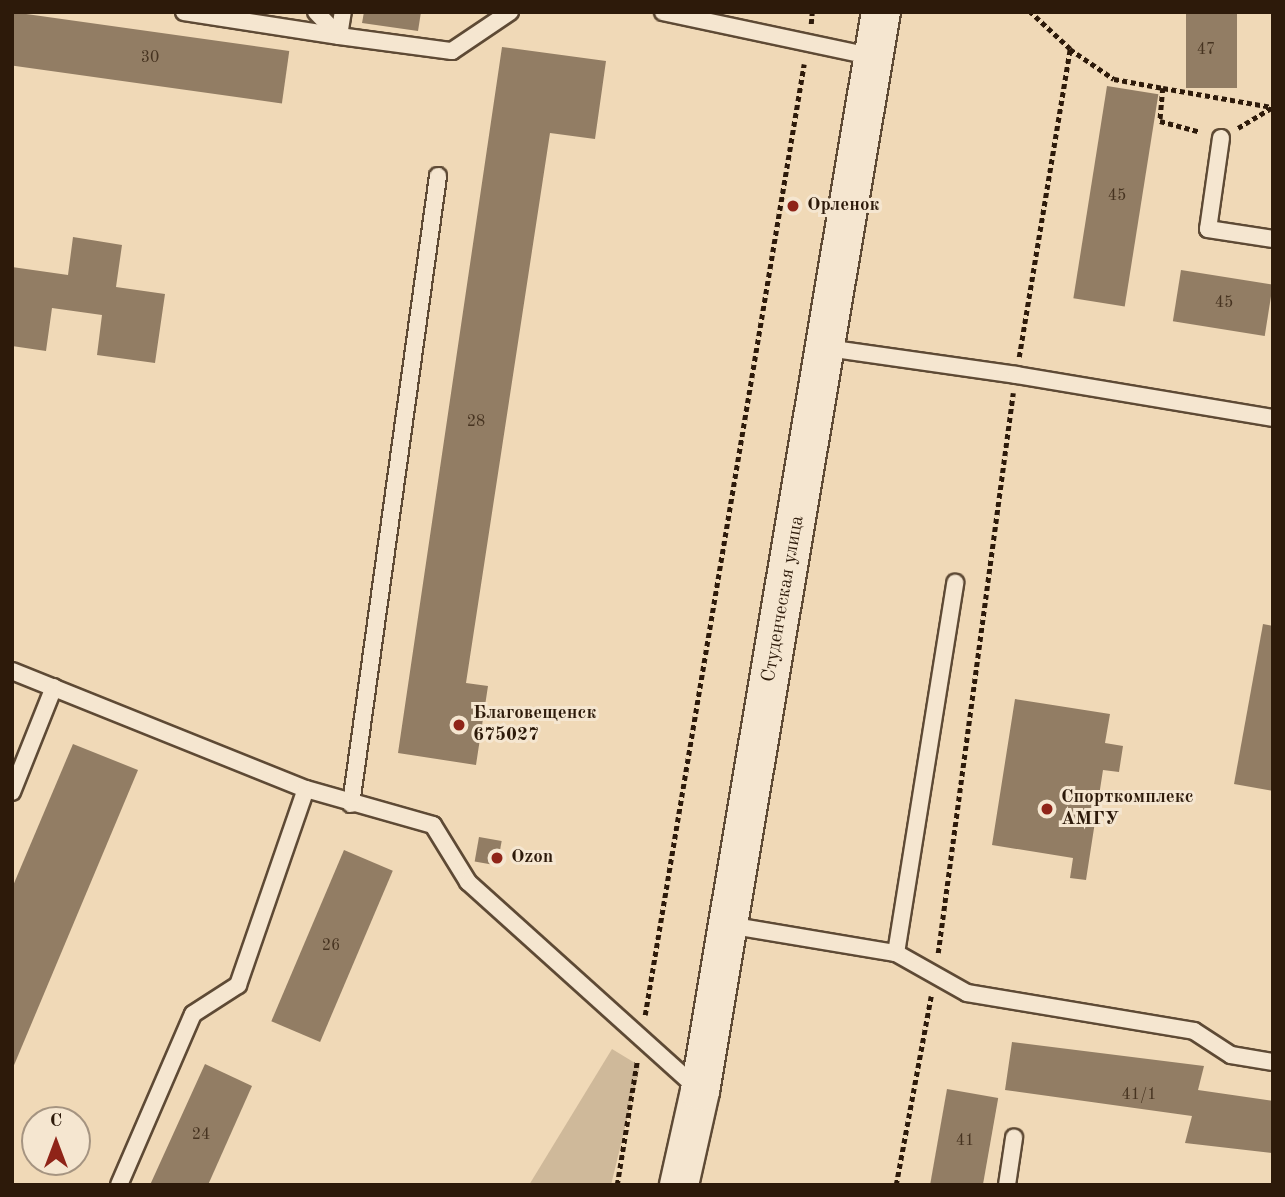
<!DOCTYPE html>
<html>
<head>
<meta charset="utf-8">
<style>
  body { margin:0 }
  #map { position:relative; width:1285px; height:1197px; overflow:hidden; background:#f0d9b7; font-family:"Old Standard TT",serif }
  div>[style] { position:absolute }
  .green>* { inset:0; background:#cfb99a }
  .building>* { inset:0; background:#927d64; transform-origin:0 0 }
  .path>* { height:4.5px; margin-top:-2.25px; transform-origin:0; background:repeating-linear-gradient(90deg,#2d1a0a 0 5px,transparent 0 8.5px) }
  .roads { filter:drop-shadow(2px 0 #5e4a35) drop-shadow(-2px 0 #5e4a35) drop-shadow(0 2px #5e4a35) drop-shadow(0 -2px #5e4a35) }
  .service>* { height:16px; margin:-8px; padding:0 8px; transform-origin:8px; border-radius:8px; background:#f5e6d0 }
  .tertiary>* { height:38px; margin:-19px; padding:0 19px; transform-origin:19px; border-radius:19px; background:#f5e6d0 }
  .dots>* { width:19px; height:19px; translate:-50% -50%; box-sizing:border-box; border:4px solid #f5e6d0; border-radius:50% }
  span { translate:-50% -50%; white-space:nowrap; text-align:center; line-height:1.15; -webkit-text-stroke:6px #f5e6d0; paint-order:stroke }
  .number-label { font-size:16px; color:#463320 }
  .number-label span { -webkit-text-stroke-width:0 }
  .poi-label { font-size:19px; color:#2d1a0a; font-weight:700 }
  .left { translate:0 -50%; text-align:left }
  .street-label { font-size:19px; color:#2d1a0a }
  .frame { position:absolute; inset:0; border:14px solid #2d1a0a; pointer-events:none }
  .north { position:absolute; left:21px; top:1106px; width:70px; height:70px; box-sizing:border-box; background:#f5e6d0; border:2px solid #a59481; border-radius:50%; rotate:0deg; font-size:19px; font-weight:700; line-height:28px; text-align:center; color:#2d1a0a }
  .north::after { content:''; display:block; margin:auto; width:24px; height:32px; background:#8f2418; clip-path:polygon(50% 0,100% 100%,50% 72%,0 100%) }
</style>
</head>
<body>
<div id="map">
  <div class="green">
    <i style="clip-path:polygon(612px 1049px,640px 1066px,611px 1185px,529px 1185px)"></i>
  </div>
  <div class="building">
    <i style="left:12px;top:12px;width:280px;height:53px;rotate:8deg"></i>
    <i style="clip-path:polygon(364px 12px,421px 12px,418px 31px,362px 23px)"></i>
    <i style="left:1186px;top:12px;width:51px;height:76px"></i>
    <i style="clip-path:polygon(502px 47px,606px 61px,595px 139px,550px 133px,466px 683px,488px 686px,476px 765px,398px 753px)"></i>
    <i style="left:1107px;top:86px;width:52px;height:215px;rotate:9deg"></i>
    <i style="clip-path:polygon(73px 237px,122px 245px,116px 287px,165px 294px,155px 363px,97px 355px,102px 315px,52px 308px,46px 351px,12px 346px,12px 267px,68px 275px)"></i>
    <i style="left:1181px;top:270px;width:93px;height:52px;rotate:9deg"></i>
    <i style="clip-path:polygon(1263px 624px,1273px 626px,1273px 791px,1234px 784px)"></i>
    <i style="clip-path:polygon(1015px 699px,1110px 714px,1105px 743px,1123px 746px,1119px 772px,1103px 770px,1086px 880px,1070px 878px,1073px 858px,992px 845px)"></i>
    <i style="clip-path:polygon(73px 744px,138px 770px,12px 1070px,12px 888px)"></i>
    <i style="left:479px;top:837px;width:23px;height:25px;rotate:10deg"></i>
    <i style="left:344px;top:850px;width:53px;height:186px;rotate:23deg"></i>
    <i style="clip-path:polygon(1012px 1042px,1204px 1066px,1198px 1090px,1273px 1101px,1273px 1153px,1185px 1143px,1192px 1116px,1005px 1090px)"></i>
    <i style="clip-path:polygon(205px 1064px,252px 1086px,208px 1185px,150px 1185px)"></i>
    <i style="left:947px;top:1089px;width:52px;height:97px;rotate:10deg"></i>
  </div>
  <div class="path">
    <i style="left:811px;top:24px;width:12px;rotate:-85deg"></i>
    <i style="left:1070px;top:49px;width:53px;rotate:34.3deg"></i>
    <i style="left:1114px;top:79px;width:50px;rotate:10.4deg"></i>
    <i style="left:1163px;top:88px;width:33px;rotate:95deg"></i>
    <i style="left:1160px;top:121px;width:42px;rotate:15deg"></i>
    <i style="left:1163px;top:88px;width:111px;rotate:9.9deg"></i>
    <i style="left:1238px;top:128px;width:41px;rotate:-31deg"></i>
    <i style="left:1019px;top:357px;width:312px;rotate:-80.6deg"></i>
    <i style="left:1070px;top:49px;width:54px;rotate:-137.2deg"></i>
    <i style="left:938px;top:953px;width:565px;rotate:-82.37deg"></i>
    <i style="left:645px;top:1015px;width:964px;rotate:-80.51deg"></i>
    <i style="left:617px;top:1185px;width:126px;rotate:-80.8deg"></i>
    <i style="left:896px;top:1185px;width:192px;rotate:-79.5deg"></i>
  </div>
  <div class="roads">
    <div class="service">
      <i style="left:184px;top:12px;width:157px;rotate:8.8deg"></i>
      <i style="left:339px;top:36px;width:24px;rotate:-81deg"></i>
      <i style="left:316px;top:12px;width:33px;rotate:46deg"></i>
      <i style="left:339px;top:36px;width:114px;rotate:7.6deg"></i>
      <i style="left:452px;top:51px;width:70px;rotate:-33.9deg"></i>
      <i style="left:663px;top:12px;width:216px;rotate:12deg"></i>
      <i style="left:1221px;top:138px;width:92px;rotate:98.1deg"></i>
      <i style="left:1208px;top:229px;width:66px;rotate:8.7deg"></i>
      <i style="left:827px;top:348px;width:191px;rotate:8.1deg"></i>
      <i style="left:1016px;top:375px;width:261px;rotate:9.5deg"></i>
      <i style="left:12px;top:671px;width:317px;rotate:21.9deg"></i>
      <i style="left:306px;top:789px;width:132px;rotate:15.8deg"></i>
      <i style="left:433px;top:825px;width:67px;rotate:58.4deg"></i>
      <i style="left:468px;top:882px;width:309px;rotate:42deg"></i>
      <i style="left:12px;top:792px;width:113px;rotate:-68.2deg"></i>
      <i style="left:351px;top:804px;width:634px;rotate:-82.11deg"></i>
      <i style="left:728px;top:925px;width:170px;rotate:9.5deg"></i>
      <i style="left:896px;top:953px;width:81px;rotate:29.4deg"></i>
      <i style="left:967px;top:993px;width:230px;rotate:9.5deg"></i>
      <i style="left:1194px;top:1031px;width:44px;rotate:33deg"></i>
      <i style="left:1231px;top:1055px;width:43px;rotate:9.5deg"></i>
      <i style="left:896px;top:953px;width:375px;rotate:-80.9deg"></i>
      <i style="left:119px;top:1185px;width:186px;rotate:-66.6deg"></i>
      <i style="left:193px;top:1014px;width:54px;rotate:-32.8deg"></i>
      <i style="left:238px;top:985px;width:207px;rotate:-70.9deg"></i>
      <i style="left:1007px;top:1185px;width:48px;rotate:-81.5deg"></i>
    </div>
    <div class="tertiary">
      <i style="left:679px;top:1185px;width:96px;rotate:-77.4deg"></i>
      <i style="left:700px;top:1091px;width:1094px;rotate:-80.48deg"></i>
    </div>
  </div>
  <div class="dots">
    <i style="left:793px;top:206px;background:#8f2418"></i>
    <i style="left:459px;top:725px;background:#8f2418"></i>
    <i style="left:1047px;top:809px;background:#8f2418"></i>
    <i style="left:497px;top:858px;background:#8f2418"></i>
  </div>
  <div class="number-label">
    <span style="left:1206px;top:50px">47</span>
    <span style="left:150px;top:58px">30</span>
    <span style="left:1117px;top:196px">45</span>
    <span style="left:1224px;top:303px">45</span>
    <span style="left:476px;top:422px">28</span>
    <span style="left:331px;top:946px">26</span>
    <span style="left:1139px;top:1095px">41/1</span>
    <span style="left:201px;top:1135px">24</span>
    <span style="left:965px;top:1141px">41</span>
  </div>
  <div class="poi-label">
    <span class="left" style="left:807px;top:206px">Орленок</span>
    <span class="left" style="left:473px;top:725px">Благовещенск<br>675027</span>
    <span class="left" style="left:1061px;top:809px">Спорткомплекс<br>АМГУ</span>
    <span class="left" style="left:511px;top:858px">Ozon</span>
  </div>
  <div class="street-label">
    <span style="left:784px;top:599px;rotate:-80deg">Студенческая улица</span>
  </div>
  <div class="frame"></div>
  <div class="north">С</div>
</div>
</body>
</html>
